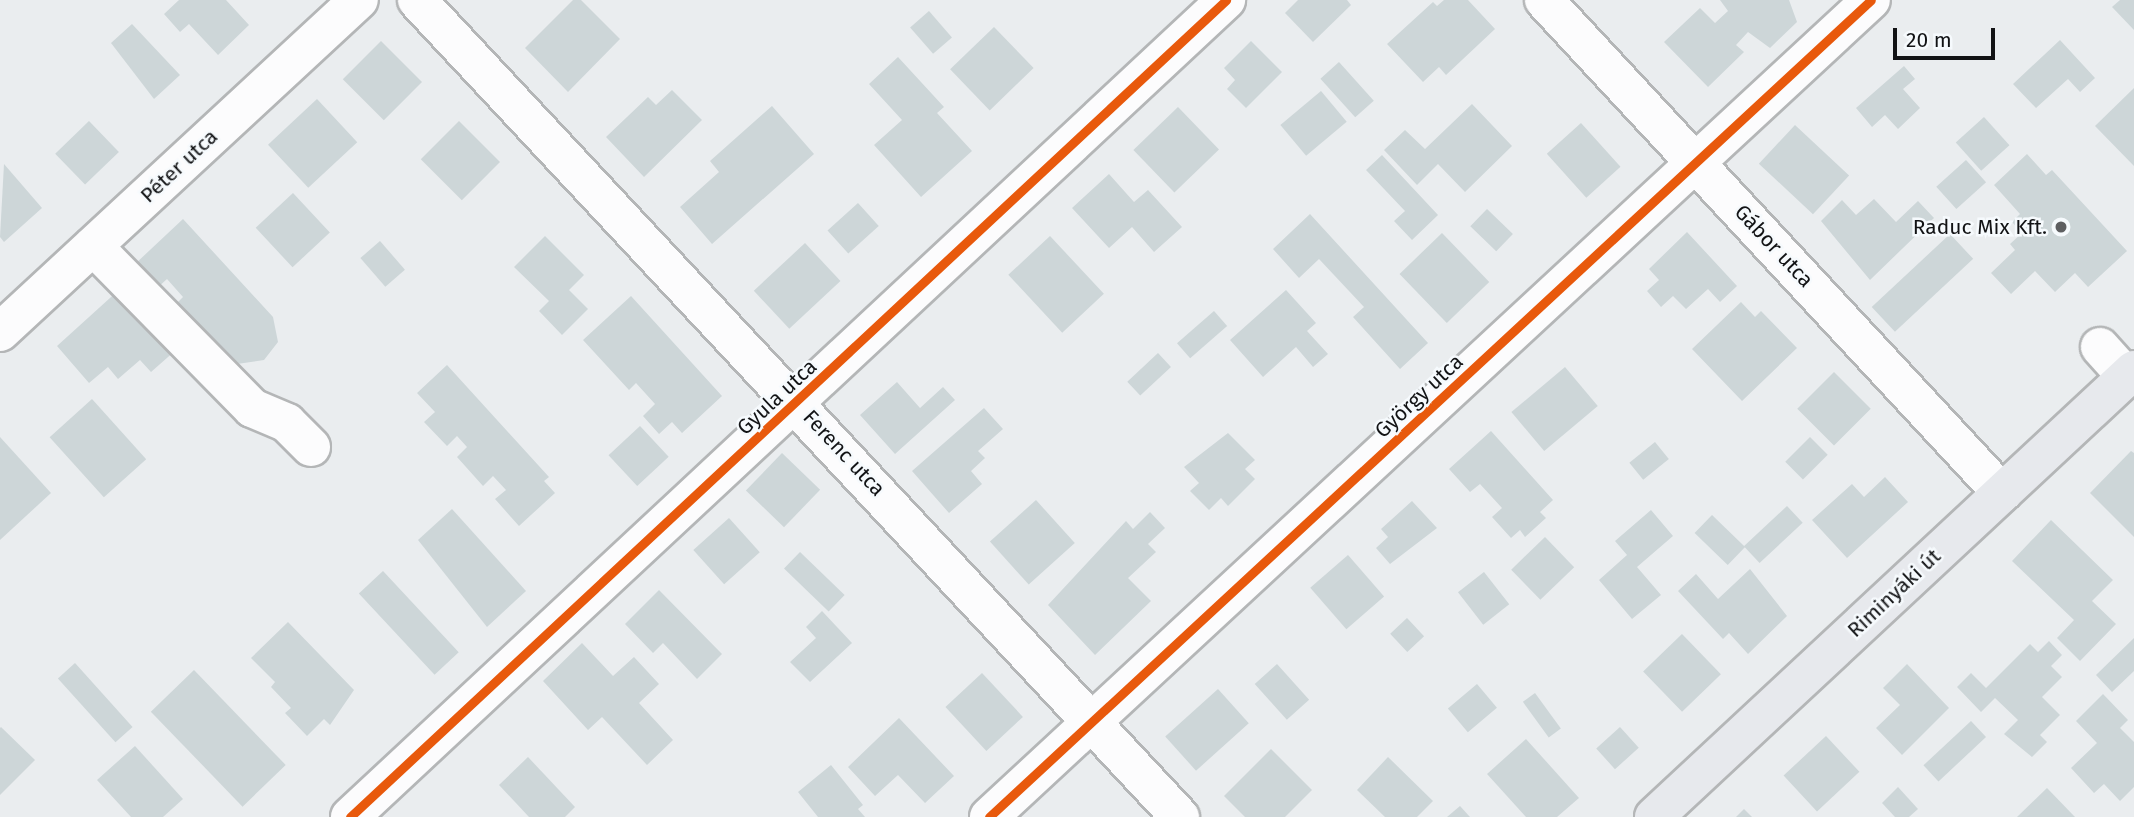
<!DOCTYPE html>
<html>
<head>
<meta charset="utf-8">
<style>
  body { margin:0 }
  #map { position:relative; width:2134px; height:817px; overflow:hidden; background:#eaedef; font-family:"Fira Sans",sans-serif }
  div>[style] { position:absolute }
  .building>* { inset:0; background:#cdd6d8; transform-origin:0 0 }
  .roads { filter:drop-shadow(2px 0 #b4b6b7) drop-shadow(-2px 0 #b4b6b7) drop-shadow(0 2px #b4b6b7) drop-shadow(0 -2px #b4b6b7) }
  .minor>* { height:38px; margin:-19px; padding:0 19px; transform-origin:19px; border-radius:19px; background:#fcfcfd }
  .major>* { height:38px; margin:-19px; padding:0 19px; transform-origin:19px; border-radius:19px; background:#e7e9ed }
  .cycleway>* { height:9px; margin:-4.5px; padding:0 4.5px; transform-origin:4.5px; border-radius:4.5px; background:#e8590c }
  .dots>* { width:19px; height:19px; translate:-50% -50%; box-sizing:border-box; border:4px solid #f6fafd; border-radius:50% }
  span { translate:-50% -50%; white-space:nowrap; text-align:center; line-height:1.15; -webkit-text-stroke:5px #f6fafd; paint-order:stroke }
  .street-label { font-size:21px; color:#121315 }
  .poi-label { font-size:21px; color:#121315 }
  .right { translate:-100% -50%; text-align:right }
  .scale { position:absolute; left:1893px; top:28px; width:102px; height:32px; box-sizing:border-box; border:4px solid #121315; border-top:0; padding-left:9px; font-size:21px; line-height:24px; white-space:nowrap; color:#121315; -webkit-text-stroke:5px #f6fafd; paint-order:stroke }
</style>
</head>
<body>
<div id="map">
  <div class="building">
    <i style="clip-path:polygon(179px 0,226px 0,249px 25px,218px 55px,189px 24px,180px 32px,164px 14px)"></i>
    <i style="clip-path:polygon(573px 0,581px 0,620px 39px,568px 92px,525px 48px)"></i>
    <i style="clip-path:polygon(1298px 0,1347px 0,1351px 5px,1313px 42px,1285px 13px)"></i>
    <i style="clip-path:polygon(1444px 0,1468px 0,1495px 29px,1446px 75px,1439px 67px,1423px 82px,1387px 44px,1433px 2px,1437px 6px)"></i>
    <i style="clip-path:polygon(1720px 0,1789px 0,1797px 22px,1770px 48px,1748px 32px,1736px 45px,1744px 52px,1708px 87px,1664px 42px,1700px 8px,1715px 23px,1728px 11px)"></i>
    <i style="clip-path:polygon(2120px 0,2134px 0,2134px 30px,2112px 7px)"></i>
    <i style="left:929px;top:11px;width:35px;height:25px;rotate:49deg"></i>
    <i style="clip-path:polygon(132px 24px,180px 75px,154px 99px,111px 43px)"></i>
    <i style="left:994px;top:27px;width:57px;height:61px;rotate:46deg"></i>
    <i style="clip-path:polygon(2060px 40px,2095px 78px,2080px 92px,2068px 79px,2036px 108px,2013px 84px)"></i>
    <i style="left:381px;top:41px;width:58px;height:54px;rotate:45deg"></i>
    <i style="clip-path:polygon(1251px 41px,1282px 72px,1246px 108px,1227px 89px,1235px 80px,1224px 68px)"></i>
    <i style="clip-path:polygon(898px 57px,944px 107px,937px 113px,972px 151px,921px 197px,874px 145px,902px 120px,869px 84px)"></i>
    <i style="left:1339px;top:62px;width:52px;height:25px;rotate:48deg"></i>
    <i style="clip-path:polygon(1904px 66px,1915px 79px,1903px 89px,1920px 108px,1898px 129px,1885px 115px,1872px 127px,1856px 108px)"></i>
    <i style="clip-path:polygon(2134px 88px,2134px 166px,2095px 126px)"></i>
    <i style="clip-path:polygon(672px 90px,702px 120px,644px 177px,606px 137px,648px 97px,656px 105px)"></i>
    <i style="left:1321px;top:91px;width:40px;height:53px;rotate:50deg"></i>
    <i style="left:317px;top:99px;width:59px;height:67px;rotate:47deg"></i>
    <i style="clip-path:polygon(1472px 104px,1512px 146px,1465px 192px,1438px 164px,1417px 185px,1384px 150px,1405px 130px,1425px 149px)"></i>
    <i style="clip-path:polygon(772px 106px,814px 154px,712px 244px,680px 207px,719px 172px,710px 161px)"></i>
    <i style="left:1178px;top:107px;width:59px;height:62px;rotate:46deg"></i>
    <i style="left:1984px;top:117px;width:38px;height:38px;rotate:48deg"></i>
    <i style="left:89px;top:121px;width:43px;height:47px;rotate:46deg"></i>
    <i style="left:459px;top:121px;width:58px;height:54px;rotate:45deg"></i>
    <i style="left:1581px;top:123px;width:59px;height:46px;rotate:48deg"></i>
    <i style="left:1795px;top:125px;width:74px;height:53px;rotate:43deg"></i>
    <i style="clip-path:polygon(2027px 154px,2046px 175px,2052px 170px,2127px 251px,2088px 287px,2075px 273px,2055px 292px,2035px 271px,2011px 294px,1991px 273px,2015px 250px,2010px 244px,2022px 233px,2012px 222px,2020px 214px,1994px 185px)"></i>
    <i style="clip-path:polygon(1382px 155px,1438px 215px,1412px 240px,1394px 221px,1405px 211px,1366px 170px)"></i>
    <i style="left:1966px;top:160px;width:30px;height:40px;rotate:48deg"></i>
    <i style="clip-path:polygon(4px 164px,42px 208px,4px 242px,0 237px)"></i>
    <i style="clip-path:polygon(1109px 174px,1134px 202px,1148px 190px,1182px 227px,1154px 252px,1132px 227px,1109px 248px,1072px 208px)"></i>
    <i style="left:293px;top:193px;width:54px;height:51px;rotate:47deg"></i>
    <i style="clip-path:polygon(1874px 199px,1896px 222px,1918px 201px,1934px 218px,1870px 280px,1821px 221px,1842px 200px,1856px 215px)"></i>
    <i style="left:858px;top:203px;width:31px;height:41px;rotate:48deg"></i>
    <i style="left:1487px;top:209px;width:36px;height:24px;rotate:44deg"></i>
    <i style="clip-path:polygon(1310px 214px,1428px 343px,1400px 369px,1353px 317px,1364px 307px,1319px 259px,1299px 278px,1273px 249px)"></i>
    <i style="clip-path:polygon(183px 219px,273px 317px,278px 342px,264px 360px,230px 365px,173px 307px,183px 297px,167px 279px,156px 289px,134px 265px)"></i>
    <i style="clip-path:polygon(1687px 232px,1737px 286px,1720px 302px,1708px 289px,1686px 309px,1673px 296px,1661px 307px,1647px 291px,1659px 280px,1649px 269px)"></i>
    <i style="left:1442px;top:233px;width:68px;height:59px;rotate:46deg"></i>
    <i style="left:1950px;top:234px;width:34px;height:107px;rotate:47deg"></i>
    <i style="clip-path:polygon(545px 236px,584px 275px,569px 290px,588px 309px,562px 335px,539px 311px,549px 301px,514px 267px)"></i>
    <i style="left:1050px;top:236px;width:79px;height:57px;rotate:47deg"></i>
    <i style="left:380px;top:241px;width:38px;height:26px;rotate:49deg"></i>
    <i style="left:805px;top:243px;width:52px;height:70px;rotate:47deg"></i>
    <i style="clip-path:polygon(121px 288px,176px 350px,151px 372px,140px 360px,118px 379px,108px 367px,89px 383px,57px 346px)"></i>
    <i style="clip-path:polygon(1286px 290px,1316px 323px,1307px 331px,1328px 354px,1313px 367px,1296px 347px,1263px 377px,1230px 340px)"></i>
    <i style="clip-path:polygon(631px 296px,722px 396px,682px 433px,672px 422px,659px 434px,643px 416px,655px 404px,636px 383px,629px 390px,583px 340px)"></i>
    <i style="clip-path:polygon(1741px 302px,1755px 317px,1761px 311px,1797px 348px,1742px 401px,1692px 349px)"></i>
    <i style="left:1214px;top:311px;width:20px;height:49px;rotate:49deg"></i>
    <i style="left:1158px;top:353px;width:19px;height:42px;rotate:47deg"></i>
    <i style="clip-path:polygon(447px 365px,549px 477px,544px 481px,555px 493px,519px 526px,495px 499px,506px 490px,493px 476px,483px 486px,457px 457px,467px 447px,457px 436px,447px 446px,424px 422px,435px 412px,417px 393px)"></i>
    <i style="left:1565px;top:367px;width:51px;height:70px;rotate:50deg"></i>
    <i style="left:1834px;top:372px;width:52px;height:52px;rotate:45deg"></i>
    <i style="clip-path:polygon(897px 382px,920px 408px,943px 387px,955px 400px,895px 454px,860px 415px)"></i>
    <i style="left:92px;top:399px;width:81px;height:57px;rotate:48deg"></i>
    <i style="clip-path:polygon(984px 408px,1003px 429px,978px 451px,985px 458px,971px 471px,982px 484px,949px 513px,912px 471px)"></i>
    <i style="left:640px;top:426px;width:42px;height:43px;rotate:47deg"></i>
    <i style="clip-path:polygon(1491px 431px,1553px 500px,1540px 512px,1546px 518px,1525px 537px,1520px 530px,1511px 538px,1492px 517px,1502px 508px,1480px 484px,1470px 492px,1449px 469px)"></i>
    <i style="clip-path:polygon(1228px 433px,1255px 460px,1245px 469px,1255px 479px,1228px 506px,1221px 498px,1209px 510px,1190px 491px,1199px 483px,1184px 467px)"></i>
    <i style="clip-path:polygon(0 437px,51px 493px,0 540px)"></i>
    <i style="left:1810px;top:437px;width:25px;height:35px;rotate:45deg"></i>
    <i style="left:1655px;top:442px;width:22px;height:33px;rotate:51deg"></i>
    <i style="clip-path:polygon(2131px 451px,2134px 453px,2134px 537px,2090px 493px)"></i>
    <i style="left:782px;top:453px;width:53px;height:52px;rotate:44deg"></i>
    <i style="clip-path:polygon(1885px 477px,1908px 502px,1847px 558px,1812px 520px,1852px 484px,1864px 497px)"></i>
    <i style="left:1036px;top:500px;width:58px;height:62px;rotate:48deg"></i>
    <i style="clip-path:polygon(1412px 501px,1437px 528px,1390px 564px,1376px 548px,1388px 537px,1381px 529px)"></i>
    <i style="left:1787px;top:506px;width:23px;height:59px;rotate:47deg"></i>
    <i style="clip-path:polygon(452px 509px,526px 591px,487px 627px,418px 540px)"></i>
    <i style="clip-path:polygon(1651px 510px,1673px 536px,1637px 567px,1661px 595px,1632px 619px,1599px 580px,1627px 555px,1615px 541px)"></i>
    <i style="clip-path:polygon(1150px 512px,1165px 528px,1148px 544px,1156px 552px,1128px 578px,1151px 601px,1095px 655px,1048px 605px,1126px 521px,1133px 529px)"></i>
    <i style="left:1712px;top:515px;width:46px;height:25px;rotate:44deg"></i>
    <i style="left:729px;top:518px;width:46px;height:48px;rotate:48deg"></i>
    <i style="clip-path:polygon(2051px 520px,2113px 580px,2092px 601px,2116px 624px,2080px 661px,2057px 638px,2074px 620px,2012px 561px)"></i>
    <i style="left:1545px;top:537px;width:42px;height:47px;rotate:46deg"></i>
    <i style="left:800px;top:552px;width:62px;height:23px;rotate:44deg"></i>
    <i style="left:1348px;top:555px;width:55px;height:50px;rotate:49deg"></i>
    <i style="clip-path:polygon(1750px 569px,1787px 616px,1748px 654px,1729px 633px,1723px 639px,1678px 591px,1696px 574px,1718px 599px)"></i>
    <i style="left:383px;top:571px;width:111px;height:33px;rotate:47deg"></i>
    <i style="left:1484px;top:572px;width:41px;height:33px;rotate:52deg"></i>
    <i style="clip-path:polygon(659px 590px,722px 654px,697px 679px,663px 643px,653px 653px,625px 624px)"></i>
    <i style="clip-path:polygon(822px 611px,852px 643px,810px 682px,790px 662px,816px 638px,806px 627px)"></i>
    <i style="left:1407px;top:618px;width:25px;height:23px;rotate:47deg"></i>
    <i style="clip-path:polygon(288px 622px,354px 690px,330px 725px,324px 719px,307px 736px,285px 713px,291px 708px,271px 687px,275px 682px,251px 658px)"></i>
    <i style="left:1682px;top:634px;width:56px;height:54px;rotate:46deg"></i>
    <i style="clip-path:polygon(2134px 638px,2134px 671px,2112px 692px,2096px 675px)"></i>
    <i style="clip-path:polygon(2049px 641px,2062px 655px,2051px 666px,2062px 677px,2042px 697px,2060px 715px,2040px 735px,2047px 742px,2032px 757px,2004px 734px,2018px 720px,1995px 698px,1981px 712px,1957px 687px,1971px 673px,1986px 688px,2030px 644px,2038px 652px)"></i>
    <i style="clip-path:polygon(582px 643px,613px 676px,634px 657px,659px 684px,639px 703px,673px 740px,647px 765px,602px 717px,588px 730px,543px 681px)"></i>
    <i style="left:75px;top:663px;width:86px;height:23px;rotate:48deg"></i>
    <i style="left:1277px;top:664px;width:48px;height:30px;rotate:48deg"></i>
    <i style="clip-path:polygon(1907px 664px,1949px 708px,1902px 755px,1876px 728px,1900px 705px,1883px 688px)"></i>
    <i style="left:194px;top:670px;width:132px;height:60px;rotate:46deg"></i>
    <i style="left:982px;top:673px;width:60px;height:50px;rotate:47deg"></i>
    <i style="left:1477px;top:684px;width:31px;height:38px;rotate:50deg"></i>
    <i style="left:1218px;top:689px;width:46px;height:71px;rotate:48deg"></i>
    <i style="left:1535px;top:693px;width:44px;height:15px;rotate:54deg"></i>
    <i style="clip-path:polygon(2103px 694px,2128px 720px,2120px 728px,2134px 742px,2134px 787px,2120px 801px,2104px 784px,2094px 793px,2071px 768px,2097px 743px,2076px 721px)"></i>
    <i style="clip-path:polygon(899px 718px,954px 776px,925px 803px,898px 775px,875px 796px,848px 767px)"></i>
    <i style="left:1971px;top:721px;width:22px;height:65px;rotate:47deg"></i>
    <i style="clip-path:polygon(1px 727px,35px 760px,0 795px,0 728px)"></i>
    <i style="left:1620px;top:727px;width:28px;height:32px;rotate:48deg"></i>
    <i style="left:1826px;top:736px;width:49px;height:58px;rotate:47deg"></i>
    <i style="clip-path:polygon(1526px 739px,1579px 798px,1557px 817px,1526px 817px,1487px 774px)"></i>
    <i style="clip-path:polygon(135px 746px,183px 799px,163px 817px,131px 817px,97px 780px)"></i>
    <i style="clip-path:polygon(1271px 749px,1312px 790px,1285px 817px,1245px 817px,1224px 796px)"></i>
    <i style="clip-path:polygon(528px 757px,575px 807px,565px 817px,529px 817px,499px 785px)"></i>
    <i style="clip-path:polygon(1388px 757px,1433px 801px,1417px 817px,1385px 817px,1357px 790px)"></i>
    <i style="clip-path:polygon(831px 765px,863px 805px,858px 809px,865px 817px,818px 817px,798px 792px)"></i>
    <i style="clip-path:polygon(1898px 787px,1918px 809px,1909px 817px,1895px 817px,1882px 803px)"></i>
    <i style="clip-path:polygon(2047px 788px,2075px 817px,2017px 817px)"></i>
    <i style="clip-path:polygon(1460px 806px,1470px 817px,1447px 817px)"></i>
    <i style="clip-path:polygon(1744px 809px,1752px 817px,1736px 817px)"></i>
  </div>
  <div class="roads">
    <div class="minor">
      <i style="left:417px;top:0;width:1118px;rotate:46.96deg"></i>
      <i style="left:1544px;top:0;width:673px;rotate:47.11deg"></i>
      <i style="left:93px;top:246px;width:227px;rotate:45.5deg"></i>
      <i style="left:252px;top:408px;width:38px;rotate:23deg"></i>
      <i style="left:287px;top:423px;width:34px;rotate:45deg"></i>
      <i style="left:0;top:332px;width:489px;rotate:-42.8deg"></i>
      <i style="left:2100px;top:347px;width:40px;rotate:48deg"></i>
      <i style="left:350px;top:817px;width:1198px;rotate:-43deg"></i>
      <i style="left:989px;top:817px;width:1202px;rotate:-42.81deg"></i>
    </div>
    <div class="major">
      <i style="left:1654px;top:817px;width:656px;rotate:-42.96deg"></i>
    </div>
  </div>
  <div class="cycleway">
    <i style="left:350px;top:817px;width:1198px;rotate:-43deg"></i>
    <i style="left:989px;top:817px;width:1202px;rotate:-42.81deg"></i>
  </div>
  <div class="dots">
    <i style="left:2061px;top:227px;background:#5e5f61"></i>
  </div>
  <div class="street-label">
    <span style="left:179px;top:166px;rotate:-43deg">Péter utca</span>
    <span style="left:1774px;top:246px;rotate:47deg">Gábor utca</span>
    <span style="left:1419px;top:396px;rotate:-43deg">György utca</span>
    <span style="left:777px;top:397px;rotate:-43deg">Gyula utca</span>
    <span style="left:844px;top:453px;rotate:47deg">Ferenc utca</span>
    <span style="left:1894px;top:593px;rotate:-43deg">Riminyáki út</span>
  </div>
  <div class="poi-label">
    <span class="right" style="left:2047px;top:227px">Raduc Mix Kft.</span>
  </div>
  <div class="scale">20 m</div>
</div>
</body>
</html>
